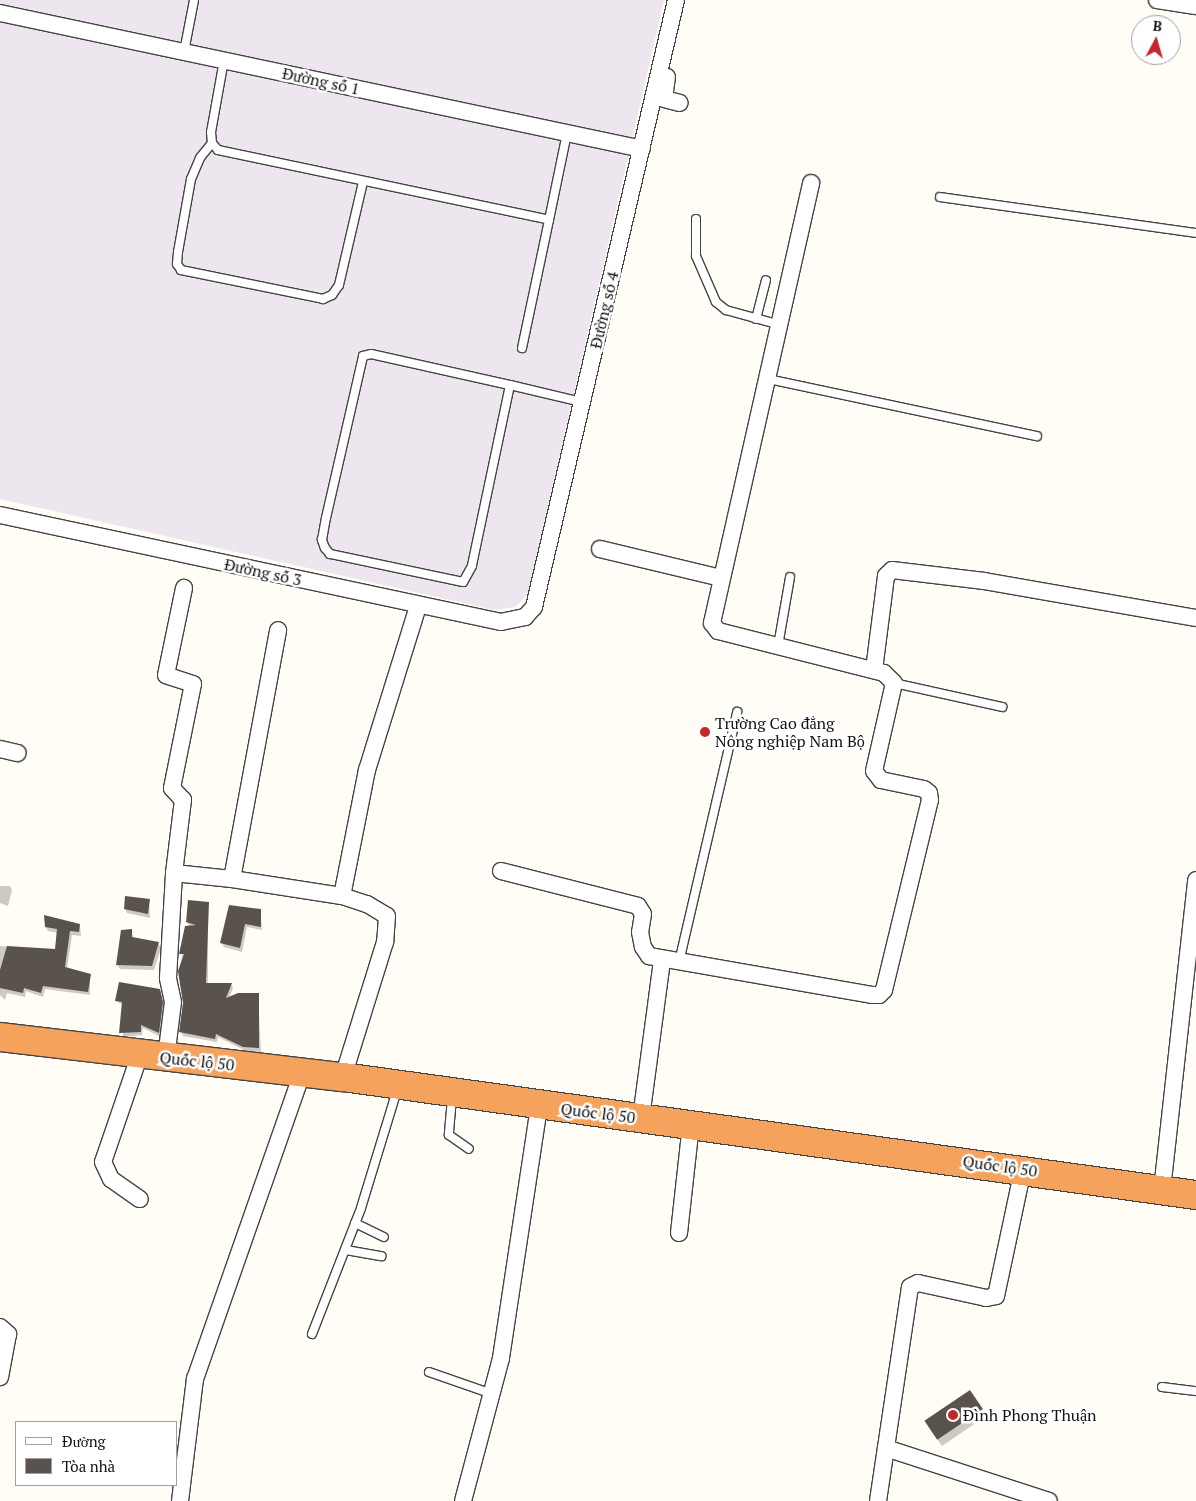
<!DOCTYPE html>
<html>
<head>
<meta charset="utf-8">
<style>
  body { margin:0 }
  #map { position:relative; width:1196px; height:1501px; overflow:hidden; background:#fffdf5; font-family:"PT Serif",serif }
  div>[style] { position:absolute }
  .industrial>* { inset:0; background:#eee6ef }
  .shadow>* { inset:0; background:#0003 }
  .building>* { inset:0; background:#5a524d; transform-origin:0 0 }
  .roads { filter:drop-shadow(1px 0 #444) drop-shadow(-1px 0 #444) drop-shadow(0 1px #444) drop-shadow(0 -1px #444) }
  .lane>* { height:8px; margin:-4px; padding:0 4px; transform-origin:4px; border-radius:4px; background:#fff }
  .street>* { height:16px; margin:-8px; padding:0 8px; transform-origin:8px; border-radius:8px; background:#fff }
  .highway>* { height:28px; margin:-14px; padding:0 14px; transform-origin:14px; border-radius:14px; background:#f5a25d }
  .dots>* { width:14px; height:14px; translate:-50% -50%; box-sizing:border-box; border:2px solid #fff; border-radius:50% }
  span { translate:-50% -50%; white-space:nowrap; text-align:center; line-height:1.15; -webkit-text-stroke:5px #fff; paint-order:stroke }
  .street-label { font-size:16px; color:#111 }
  .poi-label { font-size:16px; color:#111 }
  .left { translate:0 -50%; text-align:left }
  .legend { position:absolute; left:15px; top:1421px; width:162px; height:65px; box-sizing:border-box; background:#fff; border:1px solid #a0a0a0; margin:0; padding:6px 9px; list-style:none; font-size:15px; color:#111 }
  .legend li { display:flex; align-items:center; gap:10px; height:25px }
  .legend b { width:25px; border:1px solid #a0a0a0 }
  .north { position:absolute; left:1131px; top:15px; width:50px; height:50px; box-sizing:border-box; background:#fff; border:1px solid #a0a0a0; border-radius:50%; rotate:6deg; font-size:14px; font-weight:700; line-height:20px; text-align:center; color:#111 }
  .north::after { content:''; display:block; margin:auto; width:18px; height:22px; background:#c4262e; clip-path:polygon(50% 0,100% 100%,50% 72%,0 100%) }
</style>
</head>
<body>
<div id="map">
  <div class="industrial">
    <i style="clip-path:polygon(0 0,664px 0,532px 576px,528px 594px,515px 607px,495px 610px,0 499px)"></i>
  </div>
  <div class="shadow">
    <i style="clip-path:polygon(0 886px,10px 886px,12px 890px,8px 906px,0 903px)"></i>
    <i style="clip-path:polygon(149px 901px,150px 918px,127px 913px,125px 909px)"></i>
    <i style="clip-path:polygon(208px 904px,208px 984px,231px 984px,233px 988px,229px 998px,258px 994px,261px 1052px,246px 1051px,218px 1037px,217px 1042px,183px 1036px,181px 1032px,184px 1003px,179px 977px,186px 927px,190px 927px,187px 922px)"></i>
    <i style="clip-path:polygon(260px 910px,262px 930px,247px 927px,242px 952px,224px 947px,222px 943px)"></i>
    <i style="clip-path:polygon(80px 925px,81px 936px,72px 935px,67px 969px,90px 975px,90px 995px,45px 989px,43px 997px,26px 991px,25px 997px,7px 993px,5px 1000px,0 995px,0 946px,57px 951px,58px 933px,48px 931px,46px 927px)"></i>
    <i style="clip-path:polygon(131px 931px,134px 939px,158px 943px,161px 948px,154px 970px,120px 969px,117px 965px)"></i>
    <i style="clip-path:polygon(159px 990px,165px 1008px,161px 1037px,143px 1028px,142px 1035px,123px 1037px,123px 1005px,116px 1001px)"></i>
    <i style="clip-path:polygon(969px 1392px,986px 1416px,942px 1446px,929px 1428px)"></i>
  </div>
  <div class="building">
    <i style="clip-path:polygon(125px 896px,150px 899px,148px 914px,124px 909px)"></i>
    <i style="clip-path:polygon(188px 900px,209px 902px,206px 983px,232px 983px,226px 998px,238px 993px,259px 993px,259px 1048px,243px 1047px,216px 1034px,215px 1039px,179px 1032px,183px 1003px,178px 971px,184px 954px,179px 954px,185px 926px,196px 925px,186px 922px)"></i>
    <i style="clip-path:polygon(229px 905px,261px 909px,261px 927px,245px 924px,240px 948px,220px 943px)"></i>
    <i style="clip-path:polygon(44px 915px,80px 924px,79px 932px,70px 931px,65px 967px,91px 974px,88px 992px,43px 986px,41px 993px,24px 988px,23px 993px,0 988px,0 970px,7px 946px,55px 949px,57px 929px,45px 927px)"></i>
    <i style="clip-path:polygon(132px 929px,132px 937px,159px 942px,152px 966px,116px 965px,121px 930px)"></i>
    <i style="clip-path:polygon(119px 982px,160px 989px,163px 1002px,159px 1033px,141px 1025px,141px 1032px,119px 1033px,122px 1002px,115px 1001px)"></i>
    <i style="left:970px;top:1390px;width:23px;height:55px;rotate:56deg"></i>
  </div>
  <div class="roads">
    <div class="lane">
      <i style="left:184px;top:52px;width:53px;rotate:-79.1deg"></i>
      <i style="left:224px;top:60px;width:73px;rotate:100.2deg"></i>
      <i style="left:211px;top:132px;width:11px;rotate:85deg"></i>
      <i style="left:212px;top:143px;width:9px;rotate:49deg"></i>
      <i style="left:218px;top:150px;width:338px;rotate:11.9deg"></i>
      <i style="left:549px;top:220px;width:131px;rotate:101.9deg"></i>
      <i style="left:212px;top:143px;width:19px;rotate:129deg"></i>
      <i style="left:200px;top:158px;width:23px;rotate:113deg"></i>
      <i style="left:191px;top:179px;width:74px;rotate:100.1deg"></i>
      <i style="left:178px;top:252px;width:12px;rotate:95deg"></i>
      <i style="left:177px;top:264px;width:7px;rotate:56deg"></i>
      <i style="left:181px;top:270px;width:145px;rotate:11.5deg"></i>
      <i style="left:323px;top:299px;width:10px;rotate:-24deg"></i>
      <i style="left:332px;top:295px;width:12px;rotate:-55deg"></i>
      <i style="left:339px;top:285px;width:106px;rotate:-76.9deg"></i>
      <i style="left:940px;top:197px;width:259px;rotate:8deg"></i>
      <i style="left:696px;top:219px;width:37px;rotate:90deg"></i>
      <i style="left:696px;top:256px;width:50px;rotate:66.5deg"></i>
      <i style="left:716px;top:302px;width:13px;rotate:39deg"></i>
      <i style="left:726px;top:310px;width:56px;rotate:15.5deg"></i>
      <i style="left:549px;top:220px;width:89px;rotate:-78.3deg"></i>
      <i style="left:756px;top:319px;width:40px;rotate:-75.6deg"></i>
      <i style="left:768px;top:379px;width:275px;rotate:12deg"></i>
      <i style="left:510px;top:385px;width:185px;rotate:101.9deg"></i>
      <i style="left:472px;top:566px;width:18px;rotate:119deg"></i>
      <i style="left:463px;top:582px;width:136px;rotate:-168.1deg"></i>
      <i style="left:330px;top:554px;width:8px;rotate:-130deg"></i>
      <i style="left:325px;top:548px;width:9px;rotate:-111deg"></i>
      <i style="left:322px;top:540px;width:22px;rotate:-80deg"></i>
      <i style="left:326px;top:518px;width:166px;rotate:-77.1deg"></i>
      <i style="left:363px;top:356px;width:8px;rotate:-14deg"></i>
      <i style="left:371px;top:354px;width:142px;rotate:12.6deg"></i>
      <i style="left:510px;top:385px;width:74px;rotate:13.3deg"></i>
      <i style="left:778px;top:646px;width:70px;rotate:-80.1deg"></i>
      <i style="left:894px;top:683px;width:111px;rotate:12.5deg"></i>
      <i style="left:679px;top:962px;width:257px;rotate:-76.9deg"></i>
      <i style="left:452px;top:1098px;width:37px;rotate:95deg"></i>
      <i style="left:449px;top:1135px;width:24px;rotate:35deg"></i>
      <i style="left:355px;top:1223px;width:32px;rotate:26deg"></i>
      <i style="left:346px;top:1250px;width:36px;rotate:10deg"></i>
      <i style="left:312px;top:1334px;width:135px;rotate:-68.7deg"></i>
      <i style="left:361px;top:1208px;width:123px;rotate:-73deg"></i>
      <i style="left:429px;top:1372px;width:67px;rotate:19.2deg"></i>
      <i style="left:1162px;top:1387px;width:34px;rotate:7deg"></i>
    </div>
    <div class="street">
      <i style="left:1157px;top:0;width:39px;rotate:9deg"></i>
      <i style="left:0;top:13px;width:656px;rotate:11.96deg"></i>
      <i style="left:667px;top:77px;width:22px;rotate:98deg"></i>
      <i style="left:664px;top:99px;width:16px;rotate:14deg"></i>
      <i style="left:0;top:515px;width:512px;rotate:12.06deg"></i>
      <i style="left:501px;top:622px;width:25px;rotate:-12deg"></i>
      <i style="left:525px;top:617px;width:13px;rotate:-48deg"></i>
      <i style="left:534px;top:607px;width:623px;rotate:-76.83deg"></i>
      <i style="left:600px;top:549px;width:124px;rotate:13.5deg"></i>
      <i style="left:874px;top:670px;width:95px;rotate:-82.7deg"></i>
      <i style="left:886px;top:576px;width:8px;rotate:-45deg"></i>
      <i style="left:892px;top:570px;width:93px;rotate:6.8deg"></i>
      <i style="left:984px;top:581px;width:215px;rotate:9.9deg"></i>
      <i style="left:0;top:749px;width:18px;rotate:13deg"></i>
      <i style="left:501px;top:871px;width:141px;rotate:14.3deg"></i>
      <i style="left:638px;top:906px;width:9px;rotate:58deg"></i>
      <i style="left:643px;top:914px;width:18px;rotate:99deg"></i>
      <i style="left:640px;top:932px;width:15px;rotate:79deg"></i>
      <i style="left:643px;top:947px;width:11px;rotate:56deg"></i>
      <i style="left:649px;top:956px;width:226px;rotate:9.9deg"></i>
      <i style="left:872px;top:995px;width:7px"></i>
      <i style="left:879px;top:995px;width:7px;rotate:-45deg"></i>
      <i style="left:884px;top:990px;width:195px;rotate:-76.4deg"></i>
      <i style="left:930px;top:800px;width:7px;rotate:-98deg"></i>
      <i style="left:929px;top:793px;width:6px;rotate:-141deg"></i>
      <i style="left:924px;top:789px;width:44px;rotate:-168.2deg"></i>
      <i style="left:881px;top:780px;width:11px;rotate:-128deg"></i>
      <i style="left:874px;top:771px;width:90px;rotate:-77.2deg"></i>
      <i style="left:894px;top:683px;width:14px;rotate:-135deg"></i>
      <i style="left:884px;top:673px;width:171px;rotate:-165.8deg"></i>
      <i style="left:718px;top:631px;width:10px;rotate:-127deg"></i>
      <i style="left:712px;top:623px;width:451px;rotate:-77.3deg"></i>
      <i style="left:174px;top:873px;width:74px;rotate:-83deg"></i>
      <i style="left:183px;top:800px;width:16px;rotate:-133deg"></i>
      <i style="left:172px;top:788px;width:106px;rotate:-78.6deg"></i>
      <i style="left:193px;top:684px;width:28px;rotate:-162deg"></i>
      <i style="left:166px;top:675px;width:89px;rotate:-78.3deg"></i>
      <i style="left:232px;top:879px;width:253px;rotate:-79.5deg"></i>
      <i style="left:342px;top:896px;width:128px;rotate:-78.8deg"></i>
      <i style="left:367px;top:770px;width:172px;rotate:-72.7deg"></i>
      <i style="left:140px;top:1054px;width:114px;rotate:108.9deg"></i>
      <i style="left:103px;top:1162px;width:19px;rotate:65deg"></i>
      <i style="left:111px;top:1179px;width:35px;rotate:35deg"></i>
      <i style="left:166px;top:1058px;width:56px;rotate:-82.9deg"></i>
      <i style="left:173px;top:1002px;width:25px;rotate:-102deg"></i>
      <i style="left:168px;top:978px;width:105px;rotate:-86.7deg"></i>
      <i style="left:174px;top:873px;width:58px;rotate:5.9deg"></i>
      <i style="left:232px;top:879px;width:111px;rotate:8.8deg"></i>
      <i style="left:342px;top:896px;width:26px;rotate:18deg"></i>
      <i style="left:367px;top:904px;width:23px;rotate:31deg"></i>
      <i style="left:387px;top:916px;width:26px;rotate:94deg"></i>
      <i style="left:385px;top:942px;width:141px;rotate:107.3deg"></i>
      <i style="left:641px;top:1118px;width:159px;rotate:-82.4deg"></i>
      <i style="left:1162px;top:1190px;width:312px;rotate:-83.7deg"></i>
      <i style="left:679px;top:1233px;width:109px;rotate:-83.7deg"></i>
      <i style="left:0;top:1327px;width:11px;rotate:41deg"></i>
      <i style="left:8px;top:1334px;width:44px;rotate:100.5deg"></i>
      <i style="left:886px;top:1448px;width:171px;rotate:18deg"></i>
      <i style="left:180px;top:1501px;width:123px;rotate:-83deg"></i>
      <i style="left:195px;top:1379px;width:324px;rotate:-70.7deg"></i>
      <i style="left:463px;top:1501px;width:148px;rotate:-75.1deg"></i>
      <i style="left:501px;top:1358px;width:255px;rotate:-81.4deg"></i>
      <i style="left:878px;top:1501px;width:216px;rotate:-81.5deg"></i>
      <i style="left:910px;top:1287px;width:9px;rotate:-27deg"></i>
      <i style="left:918px;top:1283px;width:70px;rotate:12.4deg"></i>
      <i style="left:986px;top:1298px;width:10px;rotate:-11deg"></i>
      <i style="left:996px;top:1296px;width:130px;rotate:-78deg"></i>
    </div>
    <div class="highway">
      <i style="left:0;top:1037px;width:345px;rotate:6.7deg"></i>
      <i style="left:343px;top:1077px;width:861px;rotate:7.88deg"></i>
    </div>
  </div>
  <div class="dots">
    <i style="left:705px;top:732px;background:#c4262e"></i>
    <i style="left:953px;top:1415px;background:#c4262e"></i>
  </div>
  <div class="street-label">
    <span style="left:321px;top:81px;rotate:12deg">Đường số 1</span>
    <span style="left:604px;top:310px;rotate:-77deg">Đường số 4</span>
    <span style="left:263px;top:572px;rotate:12deg">Đường số 3</span>
    <span style="left:197px;top:1061px;rotate:6deg">Quốc lộ 50</span>
    <span style="left:598px;top:1113px;rotate:7deg">Quốc lộ 50</span>
    <span style="left:1000px;top:1166px;rotate:8deg">Quốc lộ 50</span>
  </div>
  <div class="poi-label">
    <span class="left" style="left:715px;top:732px">Trường Cao đẳng<br>Nông nghiệp Nam Bộ</span>
    <span class="left" style="left:963px;top:1415px">Đình Phong Thuận</span>
  </div>
  <ul class="legend">
  <li><b style="height:6px;background:#fff"></b>Đường</li>
  <li><b style="height:14px;background:#5a524d"></b>Tòa nhà</li>
  </ul>
  <div class="north">B</div>
</div>
</body>
</html>
